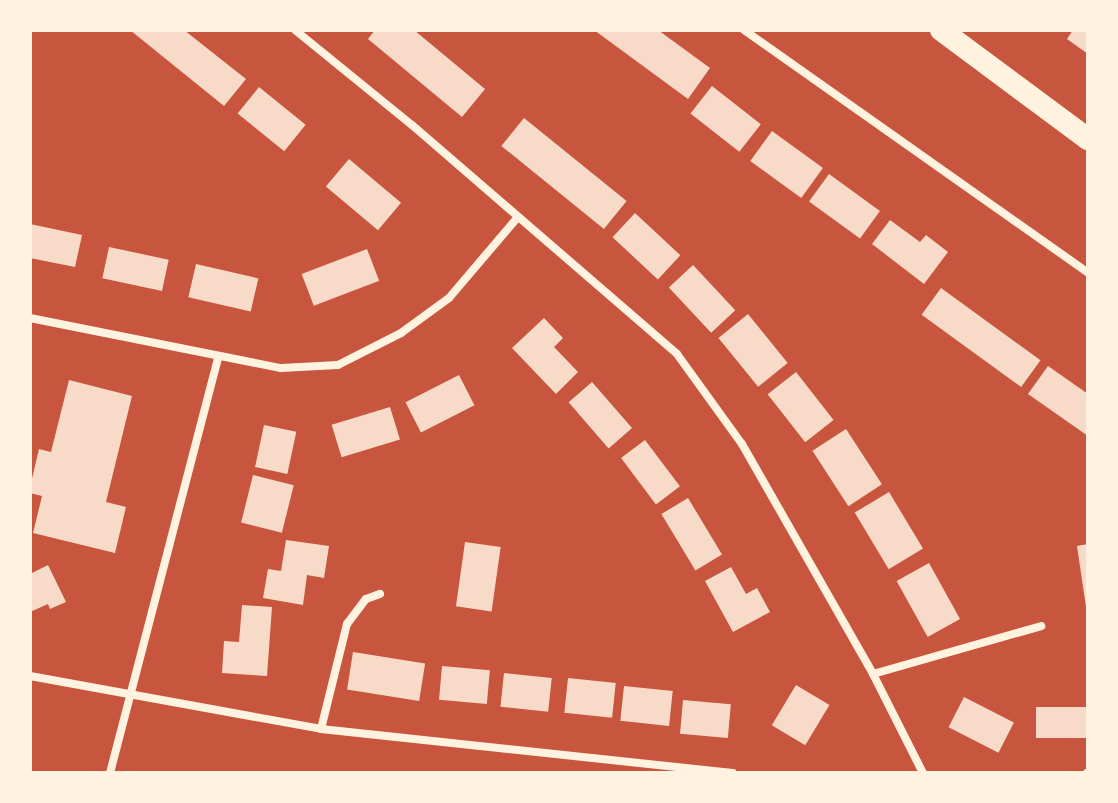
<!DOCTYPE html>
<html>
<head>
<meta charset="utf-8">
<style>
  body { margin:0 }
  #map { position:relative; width:1118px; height:803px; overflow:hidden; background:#c8553d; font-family:"Exo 2",sans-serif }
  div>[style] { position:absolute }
  .building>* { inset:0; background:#f7dbc8; transform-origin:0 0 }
  .minor>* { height:8px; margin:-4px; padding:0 4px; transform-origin:4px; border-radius:4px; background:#fff3e0 }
  .trunk>* { height:22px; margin:-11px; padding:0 11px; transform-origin:11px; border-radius:11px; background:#fff3e0 }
  span { translate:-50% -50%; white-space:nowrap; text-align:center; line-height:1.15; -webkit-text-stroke:6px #fff3e0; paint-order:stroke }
  .frame { position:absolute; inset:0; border:32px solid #fff3e0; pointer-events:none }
</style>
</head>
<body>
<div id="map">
  <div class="building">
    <i style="clip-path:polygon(130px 30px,184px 30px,246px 79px,224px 106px)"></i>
    <i style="clip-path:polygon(375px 30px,414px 30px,485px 89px,462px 117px,368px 39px)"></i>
    <i style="clip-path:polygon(594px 30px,658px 30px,710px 68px,688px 99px)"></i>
    <i style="clip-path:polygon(1073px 30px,1088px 30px,1088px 54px,1067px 39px)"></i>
    <i style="left:712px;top:86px;width:62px;height:35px;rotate:38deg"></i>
    <i style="left:259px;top:87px;width:60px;height:34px;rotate:39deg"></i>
    <i style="left:524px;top:118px;width:132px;height:36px;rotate:39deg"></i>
    <i style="left:772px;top:131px;width:63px;height:37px;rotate:36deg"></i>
    <i style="left:349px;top:159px;width:68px;height:36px;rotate:40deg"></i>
    <i style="left:829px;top:174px;width:63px;height:34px;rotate:36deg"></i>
    <i style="left:635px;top:213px;width:62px;height:33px;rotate:43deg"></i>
    <i style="clip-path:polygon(890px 220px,920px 242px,926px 235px,948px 252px,924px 284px,872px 244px)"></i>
    <i style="clip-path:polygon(30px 224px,82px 235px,75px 267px,30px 258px)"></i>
    <i style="left:109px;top:247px;width:61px;height:32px;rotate:12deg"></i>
    <i style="left:367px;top:249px;width:34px;height:70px;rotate:69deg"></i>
    <i style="left:196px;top:264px;width:64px;height:34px;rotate:13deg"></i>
    <i style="left:693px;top:265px;width:62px;height:33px;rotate:47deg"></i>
    <i style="left:941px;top:288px;width:123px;height:33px;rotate:36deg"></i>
    <i style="left:748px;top:314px;width:63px;height:38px;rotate:51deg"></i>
    <i style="clip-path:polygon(544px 318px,563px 338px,554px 347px,578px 372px,556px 394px,512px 348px)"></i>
    <i style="clip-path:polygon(1048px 366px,1088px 394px,1088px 436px,1028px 394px)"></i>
    <i style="left:796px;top:372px;width:61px;height:36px;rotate:52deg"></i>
    <i style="left:459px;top:375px;width:34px;height:60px;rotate:63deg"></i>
    <i style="clip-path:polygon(69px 380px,132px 396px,106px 502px,126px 507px,115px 553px,33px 533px,42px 496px,30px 493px,30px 487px,39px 449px,51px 452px)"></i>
    <i style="left:592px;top:382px;width:61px;height:31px;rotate:49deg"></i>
    <i style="left:390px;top:407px;width:34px;height:61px;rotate:73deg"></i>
    <i style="left:264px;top:425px;width:33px;height:43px;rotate:12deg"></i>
    <i style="left:846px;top:429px;width:66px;height:40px;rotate:57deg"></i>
    <i style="left:645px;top:440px;width:58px;height:30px;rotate:53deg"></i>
    <i style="left:253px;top:475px;width:42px;height:49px;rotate:14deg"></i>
    <i style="left:889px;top:492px;width:66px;height:40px;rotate:59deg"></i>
    <i style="left:688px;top:498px;width:66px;height:31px;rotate:59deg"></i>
    <i style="clip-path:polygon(286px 540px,329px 546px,324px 578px,307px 575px,303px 605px,263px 598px,268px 569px,281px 571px)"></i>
    <i style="left:465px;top:542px;width:36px;height:65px;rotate:8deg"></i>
    <i style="clip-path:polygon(1088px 544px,1088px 607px,1086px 607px,1077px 546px)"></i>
    <i style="left:929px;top:563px;width:64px;height:37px;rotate:61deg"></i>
    <i style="clip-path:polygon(48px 565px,66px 602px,50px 609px,48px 604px,30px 612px,30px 574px)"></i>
    <i style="clip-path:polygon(731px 567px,746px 594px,757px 588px,770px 612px,733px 632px,705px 581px)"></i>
    <i style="clip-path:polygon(242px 605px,272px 607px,267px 676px,222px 673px,224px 641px,239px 642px)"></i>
    <i style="left:353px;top:652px;width:73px;height:38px;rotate:9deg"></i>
    <i style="left:442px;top:666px;width:48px;height:34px;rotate:5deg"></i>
    <i style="left:504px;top:673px;width:48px;height:34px;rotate:6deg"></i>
    <i style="left:568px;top:678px;width:48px;height:35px;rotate:6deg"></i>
    <i style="left:796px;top:685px;width:39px;height:47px;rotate:31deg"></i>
    <i style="left:624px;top:686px;width:49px;height:35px;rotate:6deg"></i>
    <i style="left:964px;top:697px;width:56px;height:34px;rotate:27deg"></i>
    <i style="left:683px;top:700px;width:48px;height:34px;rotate:5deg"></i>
    <i style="left:1088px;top:707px;width:31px;height:52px;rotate:90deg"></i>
  </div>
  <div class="minor">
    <i style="left:295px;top:30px;width:151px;rotate:39.1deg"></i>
    <i style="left:412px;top:125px;width:350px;rotate:40.8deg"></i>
    <i style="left:677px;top:354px;width:111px;rotate:54.2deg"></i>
    <i style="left:742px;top:444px;width:265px;rotate:60.3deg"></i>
    <i style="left:873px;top:674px;width:111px;rotate:63.2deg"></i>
    <i style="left:744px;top:30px;width:421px;rotate:35.2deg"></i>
    <i style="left:30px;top:318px;width:256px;rotate:11.3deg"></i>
    <i style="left:281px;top:368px;width:57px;rotate:-3deg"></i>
    <i style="left:338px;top:365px;width:71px;rotate:-26.9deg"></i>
    <i style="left:401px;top:333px;width:59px;rotate:-36.1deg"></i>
    <i style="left:449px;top:298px;width:105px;rotate:-49.6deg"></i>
    <i style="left:873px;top:674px;width:175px;rotate:-15.9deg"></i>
    <i style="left:30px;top:676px;width:296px;rotate:10.3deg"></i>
    <i style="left:321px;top:729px;width:414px;rotate:6.1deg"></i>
    <i style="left:321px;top:729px;width:108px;rotate:-76.1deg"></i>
    <i style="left:347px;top:624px;width:31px;rotate:-53deg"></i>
    <i style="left:366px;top:599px;width:15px;rotate:-20deg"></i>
    <i style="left:110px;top:773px;width:429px;rotate:-75.4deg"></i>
    <i style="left:1087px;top:773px;width:1px"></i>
  </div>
  <div class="trunk">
    <i style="left:941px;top:30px;width:183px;rotate:36.6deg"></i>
  </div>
  <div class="frame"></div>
</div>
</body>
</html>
